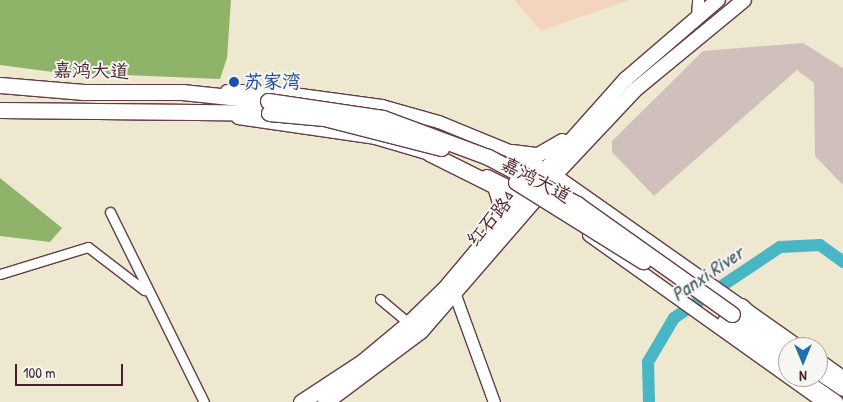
<!DOCTYPE html>
<html>
<head>
<meta charset="utf-8">
<style>
  body { margin:0 }
  #map { position:relative; width:843px; height:402px; overflow:hidden; background:#eee8d0; font-family:"Patrick Hand","LXGW WenKai TC",sans-serif }
  div>[style] { position:absolute }
  .built>* { inset:0; background:#f3d4bf }
  .industrial>* { inset:0; background:#cfc0bb }
  .forest>* { inset:0; background:#8fb469 }
  .river>* { height:12px; margin:-6px; padding:0 6px; transform-origin:6px; border-radius:6px; background:#48b6c4 }
  .roads { filter:drop-shadow(1px 0 #633d44) drop-shadow(-1px 0 #633d44) drop-shadow(0 1px #633d44) drop-shadow(0 -1px #633d44) }
  .minor>* { height:9px; margin:-4.5px; padding:0 4.5px; transform-origin:4.5px; border-radius:4.5px; background:#fff }
  .tertiary>* { height:11px; margin:-5.5px; padding:0 5.5px; transform-origin:5.5px; border-radius:5.5px; background:#fff }
  .secondary>* { height:12px; margin:-6px; padding:0 6px; transform-origin:6px; border-radius:6px; background:#fff }
  .primary>* { height:14px; margin:-7px; padding:0 7px; transform-origin:7px; border-radius:7px; background:#fff }
  .trunk>* { height:15px; margin:-7.5px; padding:0 7.5px; transform-origin:7.5px; border-radius:7.5px; background:#fff }
  .bridges { filter:drop-shadow(1px 0 #633d44) drop-shadow(-1px 0 #633d44) drop-shadow(0 1px #633d44) drop-shadow(0 -1px #633d44) }
  .trunk-bridge>* { height:15px; margin:-7.5px; padding:0 7.5px; transform-origin:7.5px; border-radius:7.5px; background:#fff }
  .dots>* { width:14px; height:14px; translate:-50% -50%; box-sizing:border-box; border:2px solid #f6f6f2; border-radius:50% }
  span { translate:-50% -50%; white-space:nowrap; text-align:center; line-height:1.15; -webkit-text-stroke:4px #f6f6f2; paint-order:stroke }
  .street-label { font-size:19px; color:#4a1f2b }
  .transit-label { font-size:19px; color:#164399 }
  .left { translate:0 -50%; text-align:left }
  .water-label { font-size:20px; color:#495b68; font-style:italic }
  .north { position:absolute; left:778px; top:337px; width:50px; height:50px; box-sizing:border-box; background:#f6f6f2; border:1px solid #b1a0a2; border-radius:50%; rotate:180deg; font-size:14px; font-weight:700; line-height:20px; text-align:center; color:#4a1f2b }
  .north::after { content:''; display:block; margin:auto; width:18px; height:22px; background:#1f6fb2; clip-path:polygon(50% 0,100% 100%,50% 72%,0 100%) }
  .scale { position:absolute; left:15px; top:364px; width:108px; height:22px; box-sizing:border-box; border:2px solid #4a1f2b; border-top:0; padding-left:6px; font-size:15px; line-height:18px; white-space:nowrap; color:#4a1f2b; -webkit-text-stroke:4px #f6f6f2; paint-order:stroke }
</style>
</head>
<body>
<div id="map">
  <div class="built">
    <i style="clip-path:polygon(514px 0,629px 0,541px 31px)"></i>
  </div>
  <div class="industrial">
    <i style="clip-path:polygon(803px 43px,843px 68px,843px 185px,815px 156px,814px 83px,797px 70px,654px 196px,612px 152px,612px 141px,703px 51px)"></i>
  </div>
  <div class="forest">
    <i style="clip-path:polygon(0 0,231px 0,227px 58px,220px 79px,53px 72px,0 65px)"></i>
    <i style="clip-path:polygon(0 178px,62px 228px,50px 242px,0 236px)"></i>
  </div>
  <div class="river">
    <i style="left:649px;top:402px;width:40px;rotate:-91.4deg"></i>
    <i style="left:648px;top:362px;width:51px;rotate:-59.4deg"></i>
    <i style="left:674px;top:318px;width:128px;rotate:-33.8deg"></i>
    <i style="left:780px;top:247px;width:40px;rotate:-2.9deg"></i>
    <i style="left:820px;top:245px;width:29px;rotate:36deg"></i>
  </div>
  <div class="roads">
    <div class="minor">
      <i style="left:110px;top:212px;width:212px;rotate:63.7deg"></i>
      <i style="left:0;top:274px;width:92px;rotate:-17.1deg"></i>
      <i style="left:88px;top:247px;width:71px;rotate:37.5deg"></i>
      <i style="left:380px;top:299px;width:38px;rotate:40deg"></i>
    </div>
    <div class="tertiary">
      <i style="left:697px;top:16px;width:16px;rotate:-86deg"></i>
      <i style="left:455px;top:295px;width:114px;rotate:70deg"></i>
    </div>
    <div class="secondary">
      <i style="left:227px;top:91px;width:44px"></i>
      <i style="left:271px;top:91px;width:112px;rotate:7.7deg"></i>
      <i style="left:382px;top:106px;width:59px;rotate:15.7deg"></i>
      <i style="left:439px;top:122px;width:79px;rotate:22.3deg"></i>
      <i style="left:512px;top:152px;width:49px;rotate:28.1deg"></i>
      <i style="left:555px;top:175px;width:299px;rotate:35.1deg"></i>
      <i style="left:238px;top:118px;width:138px;rotate:8.3deg"></i>
      <i style="left:375px;top:138px;width:64px;rotate:16.4deg"></i>
      <i style="left:487px;top:176px;width:43px;rotate:26deg"></i>
      <i style="left:589px;top:235px;width:287px;rotate:35.5deg"></i>
      <i style="left:818px;top:359px;width:31px;rotate:36deg"></i>
    </div>
    <div class="primary">
      <i style="left:512px;top:152px;width:26px;rotate:7deg"></i>
      <i style="left:538px;top:155px;width:28px;rotate:-30deg"></i>
      <i style="left:555px;top:175px;width:117px;rotate:-46.7deg"></i>
      <i style="left:635px;top:90px;width:141px;rotate:-39.5deg"></i>
      <i style="left:527px;top:190px;width:149px;rotate:-48.3deg"></i>
      <i style="left:626px;top:79px;width:121px;rotate:-40.7deg"></i>
    </div>
    <div class="trunk">
      <i style="left:0;top:85px;width:84px;rotate:4.8deg"></i>
      <i style="left:84px;top:92px;width:98px"></i>
      <i style="left:182px;top:92px;width:86px;rotate:6deg"></i>
      <i style="left:0;top:110px;width:269px;rotate:0.6deg"></i>
      <i style="left:429px;top:153px;width:74px;rotate:26.6deg"></i>
      <i style="left:495px;top:186px;width:24px;rotate:73deg"></i>
      <i style="left:502px;top:209px;width:15px;rotate:110deg"></i>
      <i style="left:741px;top:306px;width:33px;rotate:43deg"></i>
      <i style="left:732px;top:314px;width:67px;rotate:33.5deg"></i>
      <i style="left:725px;top:321px;width:79px;rotate:37.3deg"></i>
      <i style="left:818px;top:371px;width:30px;rotate:34deg"></i>
      <i style="left:799px;top:377px;width:44px;rotate:34.8deg"></i>
      <i style="left:301px;top:402px;width:73px;rotate:-33.3deg"></i>
      <i style="left:362px;top:362px;width:61px;rotate:-39.7deg"></i>
      <i style="left:409px;top:323px;width:50px;rotate:-44.2deg"></i>
      <i style="left:445px;top:288px;width:123px;rotate:-50deg"></i>
      <i style="left:325px;top:402px;width:119px;rotate:-36.8deg"></i>
      <i style="left:420px;top:331px;width:206px;rotate:-49.1deg"></i>
    </div>
  </div>
  <div class="bridges">
    <div class="trunk-bridge">
      <i style="left:268px;top:101px;width:116px;rotate:8.4deg"></i>
      <i style="left:383px;top:118px;width:112px;rotate:20.4deg"></i>
      <i style="left:488px;top:157px;width:101px;rotate:27.8deg"></i>
      <i style="left:577px;top:204px;width:190px;rotate:35.4deg"></i>
      <i style="left:269px;top:113px;width:55px;rotate:5.2deg"></i>
      <i style="left:324px;top:118px;width:121px;rotate:14.4deg"></i>
      <i style="left:516px;top:182px;width:150px;rotate:31.9deg"></i>
    </div>
  </div>
  <div class="dots">
    <i style="left:234px;top:82px;background:#1a4fb4"></i>
  </div>
  <div class="street-label">
    <span style="left:91px;top:71px;rotate:1deg">嘉鸿大道</span>
    <span style="left:536px;top:180px;rotate:28deg">嘉鸿大道</span>
    <span style="left:489px;top:222px;rotate:-50deg">红石路</span>
  </div>
  <div class="transit-label">
    <span class="left" style="left:244px;top:82px">苏家湾</span>
  </div>
  <div class="water-label">
    <span style="left:707px;top:273px;rotate:-34deg">Panxi River</span>
  </div>
  <div class="north">N</div>
  <div class="scale">100 m</div>
</div>
</body>
</html>
